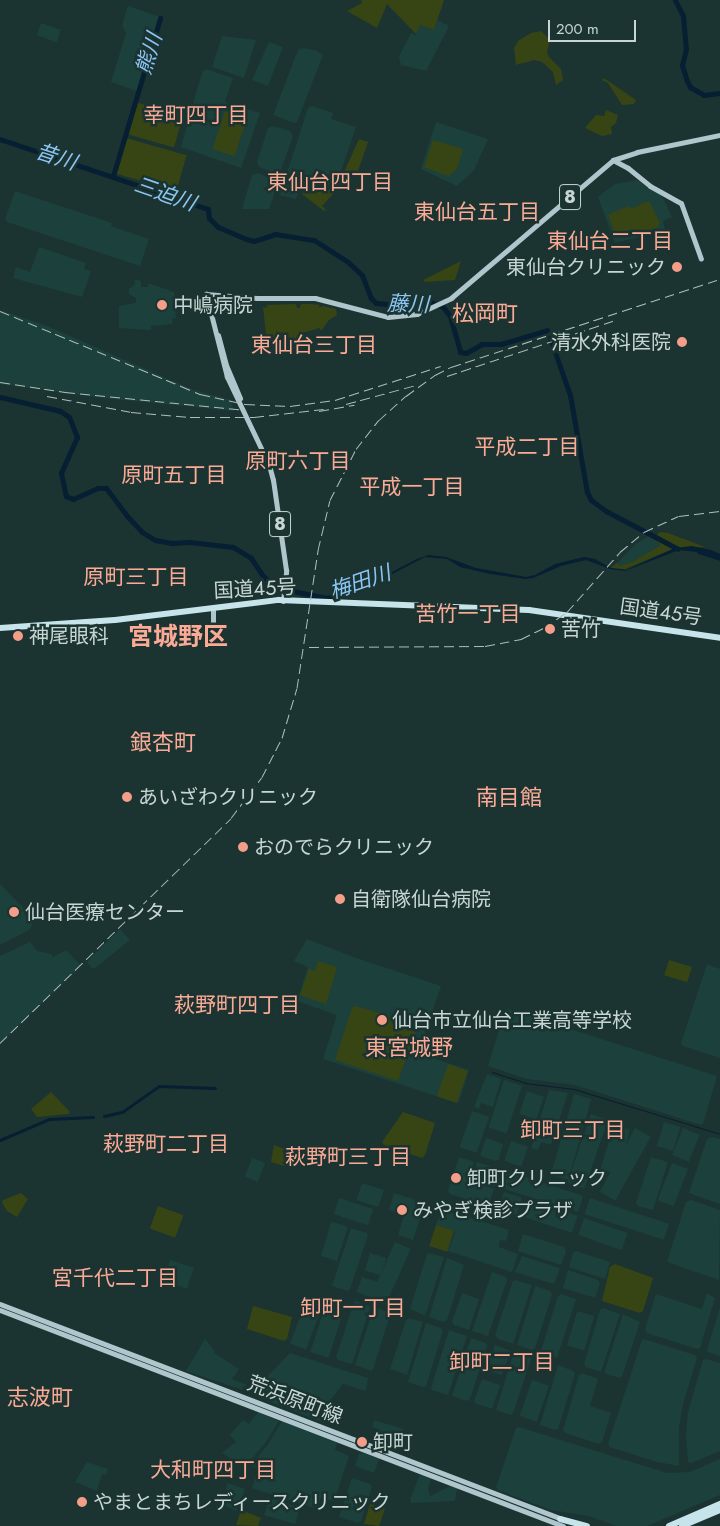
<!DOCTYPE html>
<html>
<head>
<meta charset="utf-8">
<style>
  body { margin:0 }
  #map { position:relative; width:720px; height:1526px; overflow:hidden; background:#1b3431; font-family:Jost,"Noto Sans JP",sans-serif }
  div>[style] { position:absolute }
  .built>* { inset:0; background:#1c403b; transform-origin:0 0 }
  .green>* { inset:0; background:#374514; transform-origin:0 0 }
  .water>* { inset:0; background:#061f32 }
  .stream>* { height:1px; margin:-0.5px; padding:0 0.5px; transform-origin:0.5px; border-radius:0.5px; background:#061f32 }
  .canal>* { height:3px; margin:-1.5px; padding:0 1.5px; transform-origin:1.5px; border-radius:1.5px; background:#061f32 }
  .river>* { height:5px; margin:-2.5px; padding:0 2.5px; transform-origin:2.5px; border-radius:2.5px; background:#061f32 }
  .major>* { height:5px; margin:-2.5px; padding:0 2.5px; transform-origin:2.5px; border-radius:2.5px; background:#aec6cc }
  .highway>* { height:6px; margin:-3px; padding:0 3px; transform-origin:3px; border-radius:3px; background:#c7e4eb }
  .rail>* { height:1px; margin-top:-0.5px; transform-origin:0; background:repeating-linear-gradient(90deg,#adbebb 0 10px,transparent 0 15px) }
  .dots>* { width:14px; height:14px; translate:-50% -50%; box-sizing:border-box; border:2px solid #1b3431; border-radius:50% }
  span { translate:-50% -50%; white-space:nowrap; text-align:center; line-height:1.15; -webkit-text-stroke:5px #1b3431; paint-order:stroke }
  .shield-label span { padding:1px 4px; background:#1b3431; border:1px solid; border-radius:4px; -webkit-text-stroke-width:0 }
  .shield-label { font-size:19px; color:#c7d6d3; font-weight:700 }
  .poi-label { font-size:20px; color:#c7d6d3 }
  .right { translate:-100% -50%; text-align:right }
  .left { translate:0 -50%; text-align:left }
  .street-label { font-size:20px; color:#c7d6d3 }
  .water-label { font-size:21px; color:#8cc6f5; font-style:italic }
  .neighbourhood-label { font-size:21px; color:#fbaa96 }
  .quarter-label { font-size:22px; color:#fbaa96 }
  .district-label { font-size:25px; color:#fbaa96; font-weight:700 }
  .scale { position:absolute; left:548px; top:20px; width:88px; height:22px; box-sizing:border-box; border:2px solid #c7d6d3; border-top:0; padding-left:6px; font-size:15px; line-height:18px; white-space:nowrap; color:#c7d6d3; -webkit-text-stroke:4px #1b3431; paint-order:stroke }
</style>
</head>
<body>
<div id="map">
  <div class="built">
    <i style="clip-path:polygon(128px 6px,160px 17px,137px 91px,111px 82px,126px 33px,122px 25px)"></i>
    <i style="clip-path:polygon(438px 20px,449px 26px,426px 71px,401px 65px,399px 57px,411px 33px,416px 35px,420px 25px,434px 30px)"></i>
    <i style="left:41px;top:23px;width:21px;height:13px;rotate:19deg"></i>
    <i style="clip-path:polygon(222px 36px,256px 40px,244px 78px,212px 67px)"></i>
    <i style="clip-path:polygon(269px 42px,283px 47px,268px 86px,252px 80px)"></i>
    <i style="clip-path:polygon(304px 48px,317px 51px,323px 55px,297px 122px,294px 123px,273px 115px,298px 50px)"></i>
    <i style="clip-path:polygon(206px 69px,233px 78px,225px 102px,260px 113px,241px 168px,181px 147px,196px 93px,203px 71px)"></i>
    <i style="clip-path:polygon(312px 106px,333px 113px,331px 119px,356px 127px,341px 171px,328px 186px,322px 188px,290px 178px,287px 173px,308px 108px)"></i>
    <i style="clip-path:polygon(436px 122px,488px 139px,474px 170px,457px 186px,421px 169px)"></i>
    <i style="clip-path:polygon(273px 126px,290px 131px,293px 136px,281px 170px,276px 173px,259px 167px,257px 162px,268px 128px)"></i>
    <i style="clip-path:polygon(257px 173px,279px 181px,269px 209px,242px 209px,252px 175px)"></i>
    <i style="clip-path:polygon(637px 180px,662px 196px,672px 217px,663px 221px,665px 230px,615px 243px,598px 197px,615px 184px)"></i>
    <i style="clip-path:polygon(281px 182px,300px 187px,296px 199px,279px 195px)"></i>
    <i style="clip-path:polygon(15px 191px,112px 223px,111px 226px,149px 239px,140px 266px,7px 222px,5px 219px)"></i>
    <i style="clip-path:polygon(39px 247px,86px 263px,84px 269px,91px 271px,82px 297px,13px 278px,16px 267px,30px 272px)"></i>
    <i style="clip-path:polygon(134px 279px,141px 281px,141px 287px,148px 287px,148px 283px,174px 292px,176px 318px,172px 319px,173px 324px,151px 326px,151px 330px,119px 328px,119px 306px,136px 303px,136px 298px,129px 294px,129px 289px,135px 284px)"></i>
    <i style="clip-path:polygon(0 310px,47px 326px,191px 389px,231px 400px,234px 411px,94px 397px,0 384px)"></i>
    <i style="clip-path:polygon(650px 535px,661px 545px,634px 561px,620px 566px,617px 563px,636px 544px)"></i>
    <i style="clip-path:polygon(0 884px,35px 920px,29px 930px,0 945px)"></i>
    <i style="clip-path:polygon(120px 929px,130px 940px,95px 968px,92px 968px,87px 962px)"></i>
    <i style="clip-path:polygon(307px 939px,356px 958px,441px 986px,418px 1053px,469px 1070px,459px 1101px,457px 1103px,323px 1059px,337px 1015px,297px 1001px,308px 967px,294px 961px)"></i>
    <i style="clip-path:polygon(30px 942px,37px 951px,51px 954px,53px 957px,66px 950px,81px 966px,0 1044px,0 956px)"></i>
    <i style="clip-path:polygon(707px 964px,720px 969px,720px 1058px,683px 1046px,681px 1043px)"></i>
    <i style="clip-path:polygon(508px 1009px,717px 1076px,703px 1124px,701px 1125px,575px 1085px,527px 1079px,488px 1066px,505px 1011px)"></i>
    <i style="clip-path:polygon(487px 1074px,501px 1079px,493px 1107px,481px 1103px,479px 1109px,474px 1107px)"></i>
    <i style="left:504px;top:1080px;width:19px;height:50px;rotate:18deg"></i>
    <i style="clip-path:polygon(549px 1090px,568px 1093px,551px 1145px,541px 1142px,538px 1150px,531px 1148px)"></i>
    <i style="left:527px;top:1091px;width:18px;height:24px;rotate:19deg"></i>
    <i style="left:574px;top:1094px;width:18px;height:84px;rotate:16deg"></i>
    <i style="left:472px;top:1111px;width:18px;height:38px;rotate:19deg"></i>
    <i style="left:591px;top:1114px;width:18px;height:73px;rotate:19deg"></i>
    <i style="left:664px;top:1122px;width:17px;height:25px;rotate:17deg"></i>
    <i style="left:614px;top:1125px;width:17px;height:46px;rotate:17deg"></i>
    <i style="left:635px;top:1128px;width:18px;height:73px;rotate:29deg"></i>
    <i style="left:683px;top:1128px;width:18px;height:29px;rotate:22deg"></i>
    <i style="clip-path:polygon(711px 1137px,720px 1139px,720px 1204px,689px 1193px,707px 1139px)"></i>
    <i style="clip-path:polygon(486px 1138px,503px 1144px,499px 1159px,496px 1161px,480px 1156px)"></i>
    <i style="left:511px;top:1141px;width:18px;height:21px;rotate:19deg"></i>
    <i style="clip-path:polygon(459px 1157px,474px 1162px,468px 1181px,494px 1189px,488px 1206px,450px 1194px,448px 1191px)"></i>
    <i style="clip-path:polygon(651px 1157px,668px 1162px,653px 1210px,638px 1206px,636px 1203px)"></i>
    <i style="left:252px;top:1158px;width:14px;height:20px;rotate:21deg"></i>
    <i style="clip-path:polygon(477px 1162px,581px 1195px,583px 1197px,578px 1212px,475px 1180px,473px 1176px)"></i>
    <i style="left:672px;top:1163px;width:17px;height:40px;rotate:21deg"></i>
    <i style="left:362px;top:1183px;width:23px;height:18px;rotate:18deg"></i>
    <i style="left:504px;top:1192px;width:19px;height:18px;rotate:18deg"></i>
    <i style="clip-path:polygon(394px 1193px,422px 1202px,424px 1206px,413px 1240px,398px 1235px,404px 1215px,389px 1210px)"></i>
    <i style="left:339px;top:1198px;width:36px;height:17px;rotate:18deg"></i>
    <i style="left:590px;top:1198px;width:83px;height:17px;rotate:18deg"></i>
    <i style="left:529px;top:1200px;width:51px;height:18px;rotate:18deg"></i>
    <i style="clip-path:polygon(691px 1200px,720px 1210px,719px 1280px,667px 1262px,686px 1202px)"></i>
    <i style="clip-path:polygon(445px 1210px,509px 1230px,506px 1241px,500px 1240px,499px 1247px,518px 1254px,512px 1272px,448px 1251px,455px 1232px,436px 1225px,441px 1211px)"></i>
    <i style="left:584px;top:1218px;width:46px;height:18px;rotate:19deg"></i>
    <i style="clip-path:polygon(333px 1222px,348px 1227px,337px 1261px,321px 1256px,331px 1223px)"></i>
    <i style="clip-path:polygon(351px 1228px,367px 1233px,368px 1235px,350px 1289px,348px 1291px,332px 1286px)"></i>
    <i style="clip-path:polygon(523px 1234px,564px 1247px,566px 1251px,561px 1265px,518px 1251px)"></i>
    <i style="left:395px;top:1242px;width:17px;height:61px;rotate:24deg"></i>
    <i style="clip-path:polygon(576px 1251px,610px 1262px,605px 1279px,569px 1267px,573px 1253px)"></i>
    <i style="left:370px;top:1253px;width:17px;height:18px;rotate:17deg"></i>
    <i style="clip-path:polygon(429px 1253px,444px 1257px,425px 1316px,410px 1309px,427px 1254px)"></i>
    <i style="clip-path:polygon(522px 1256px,560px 1268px,555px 1282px,553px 1284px,515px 1272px)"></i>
    <i style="clip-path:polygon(447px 1258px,464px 1265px,447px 1320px,443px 1322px,429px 1317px)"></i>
    <i style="left:170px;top:1260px;width:25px;height:22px;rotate:18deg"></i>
    <i style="clip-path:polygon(568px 1270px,598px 1280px,600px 1283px,595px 1298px,563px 1288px)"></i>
    <i style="clip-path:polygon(492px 1272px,506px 1277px,507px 1280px,488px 1336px,472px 1331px)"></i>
    <i style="clip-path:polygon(362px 1277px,378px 1282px,373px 1299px,357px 1292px)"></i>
    <i style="clip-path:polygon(515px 1280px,532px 1285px,513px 1344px,498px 1339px,495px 1335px,513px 1281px)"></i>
    <i style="clip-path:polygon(535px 1286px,550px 1291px,552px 1295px,535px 1348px,532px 1350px,517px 1345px)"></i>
    <i style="clip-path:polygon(462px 1293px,479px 1299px,469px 1330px,454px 1325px,452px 1322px)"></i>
    <i style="clip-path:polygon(707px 1293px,715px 1298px,700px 1348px,697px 1349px,647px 1333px,645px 1329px,656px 1294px,702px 1309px)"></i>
    <i style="clip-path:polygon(561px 1294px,576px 1299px,557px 1358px,541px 1351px,558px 1296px)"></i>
    <i style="clip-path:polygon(356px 1301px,370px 1307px,352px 1364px,338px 1360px,336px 1357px,354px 1302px)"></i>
    <i style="left:304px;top:1307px;width:17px;height:39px;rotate:21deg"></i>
    <i style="clip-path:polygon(374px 1307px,388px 1312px,390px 1315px,373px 1369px,371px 1371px,355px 1365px)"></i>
    <i style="clip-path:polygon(603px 1308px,620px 1314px,601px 1372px,586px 1367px,584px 1364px,600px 1310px)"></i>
    <i style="clip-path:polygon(720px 1308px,720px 1356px,708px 1352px,707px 1350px)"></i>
    <i style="left:577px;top:1311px;width:18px;height:36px;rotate:16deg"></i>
    <i style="left:323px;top:1313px;width:19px;height:41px;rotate:18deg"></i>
    <i style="clip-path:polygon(623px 1314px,640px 1322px,622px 1376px,619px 1378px,604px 1373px)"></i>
    <i style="clip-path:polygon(409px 1318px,423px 1322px,407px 1375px,390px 1369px,406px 1320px)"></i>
    <i style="clip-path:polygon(426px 1323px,441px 1328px,443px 1331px,426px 1386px,423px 1387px,408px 1382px)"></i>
    <i style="clip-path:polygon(449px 1330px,467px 1336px,448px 1395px,432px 1390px,431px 1388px)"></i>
    <i style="clip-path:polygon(471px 1338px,486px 1343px,487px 1346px,470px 1399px,467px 1401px,452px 1396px)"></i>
    <i style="clip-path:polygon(205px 1339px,215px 1351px,214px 1353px,239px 1369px,232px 1379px,247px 1385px,243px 1390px,186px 1371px)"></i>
    <i style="clip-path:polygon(644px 1339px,695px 1355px,697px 1358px,683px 1404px,679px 1427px,679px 1466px,657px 1462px,610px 1447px,608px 1444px,642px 1340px)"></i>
    <i style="left:495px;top:1345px;width:17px;height:26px;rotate:21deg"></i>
    <i style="clip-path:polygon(514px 1352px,530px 1357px,531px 1359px,513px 1413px,511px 1415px,496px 1410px)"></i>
    <i style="clip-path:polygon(290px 1353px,368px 1378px,366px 1391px,343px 1384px,320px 1413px,327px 1416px,325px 1423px,252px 1395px,251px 1393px)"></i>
    <i style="clip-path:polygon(706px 1359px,720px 1363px,720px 1451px,691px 1463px,688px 1462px,686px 1434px,688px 1412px,703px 1360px)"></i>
    <i style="clip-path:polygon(558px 1365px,573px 1371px,575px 1374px,558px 1429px,555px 1430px,540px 1425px)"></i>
    <i style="clip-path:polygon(582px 1373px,598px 1379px,590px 1406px,611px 1413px,602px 1442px,599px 1444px,565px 1433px,563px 1430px,579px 1375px)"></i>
    <i style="clip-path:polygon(482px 1379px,500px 1385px,492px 1409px,477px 1404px,474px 1401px)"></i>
    <i style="left:532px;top:1380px;width:18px;height:38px;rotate:19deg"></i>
    <i style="clip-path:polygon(258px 1412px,279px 1421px,266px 1442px,245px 1467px,222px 1453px,236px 1442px,230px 1435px,234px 1430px,243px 1420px,249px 1424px)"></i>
    <i style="clip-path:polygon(374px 1420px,403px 1429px,396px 1450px,375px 1442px,379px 1429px,372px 1427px)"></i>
    <i style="clip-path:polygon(282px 1421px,337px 1443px,335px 1450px,349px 1456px,334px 1501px,321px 1497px,317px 1509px,252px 1488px,258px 1469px,251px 1465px,266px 1447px)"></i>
    <i style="clip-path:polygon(519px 1427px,667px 1473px,690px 1472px,720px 1459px,720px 1495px,647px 1526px,616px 1526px,589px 1516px,551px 1510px,498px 1490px,496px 1487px,516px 1428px)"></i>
    <i style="clip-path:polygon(363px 1453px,379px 1459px,374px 1473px,355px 1466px,359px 1454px)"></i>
    <i style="clip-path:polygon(87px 1462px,108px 1469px,106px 1475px,102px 1474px,97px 1491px,75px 1482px)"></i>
    <i style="clip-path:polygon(420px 1474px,431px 1478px,428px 1488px,430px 1496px,450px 1486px,457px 1488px,455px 1501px,411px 1503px,410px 1500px)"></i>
    <i style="clip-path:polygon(352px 1478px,370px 1484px,372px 1487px,361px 1521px,358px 1523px,339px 1517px)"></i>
    <i style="clip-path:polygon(227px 1483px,245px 1489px,236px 1511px,224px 1505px)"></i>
    <i style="clip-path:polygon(270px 1498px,298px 1507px,299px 1511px,295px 1524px,264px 1515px)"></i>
  </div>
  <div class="green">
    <i style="clip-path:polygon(361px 0,444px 0,434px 30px,420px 25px,416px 34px,387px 4px,377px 28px,347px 11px,362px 3px)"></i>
    <i style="clip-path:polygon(541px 31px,550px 40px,547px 52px,549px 57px,561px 69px,563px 80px,556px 85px,553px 72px,542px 62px,534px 60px,516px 65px,514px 48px,518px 41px,531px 33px)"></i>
    <i style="clip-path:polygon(604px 78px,636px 100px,634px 104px,622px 105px,608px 83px,602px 80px)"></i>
    <i style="left:135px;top:102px;width:50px;height:33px;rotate:16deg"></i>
    <i style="clip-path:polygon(606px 110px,618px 115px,616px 123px,611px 127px,612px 134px,602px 136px,585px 128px,596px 115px,604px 116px)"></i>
    <i style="left:225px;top:111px;width:23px;height:40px;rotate:18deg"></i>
    <i style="left:126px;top:138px;width:63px;height:37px;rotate:16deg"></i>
    <i style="clip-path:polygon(359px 139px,368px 142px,358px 171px,356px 173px,353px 170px,347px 177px,343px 174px)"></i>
    <i style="clip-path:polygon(433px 140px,463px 149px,457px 169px,448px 176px,424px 167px)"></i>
    <i style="clip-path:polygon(340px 179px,345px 181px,322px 206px,326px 210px,324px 211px,302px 194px,305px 189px,316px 192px,326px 192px)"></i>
    <i style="clip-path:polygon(649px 201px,660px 223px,658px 227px,637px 236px,634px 229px,615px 234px,608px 215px,628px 206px,630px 209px)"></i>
    <i style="clip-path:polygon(461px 261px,455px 280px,425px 282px,423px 280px)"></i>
    <i style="clip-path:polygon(296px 304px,297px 308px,300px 308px,301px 304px,311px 304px,320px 305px,318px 308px,323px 306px,336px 309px,337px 315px,329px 320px,321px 331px,320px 328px,302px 333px,291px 350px,287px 336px,267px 338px,268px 336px,266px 334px,263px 307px,268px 308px,266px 305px)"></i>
    <i style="clip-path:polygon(660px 532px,668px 533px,705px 547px,679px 548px,657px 535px)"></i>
    <i style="clip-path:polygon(656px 537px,675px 548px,625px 569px,611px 568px,617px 563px,620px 566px,634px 561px,661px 545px,654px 539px)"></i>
    <i style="left:669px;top:960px;width:24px;height:16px;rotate:17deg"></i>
    <i style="clip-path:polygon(318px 961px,337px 967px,326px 1004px,300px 995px,309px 969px,315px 971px)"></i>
    <i style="clip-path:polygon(356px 1006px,418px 1025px,398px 1081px,335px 1060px,352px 1008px)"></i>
    <i style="left:448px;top:1064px;width:21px;height:34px;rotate:19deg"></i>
    <i style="clip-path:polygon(51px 1092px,70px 1112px,69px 1114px,37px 1117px,31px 1109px)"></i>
    <i style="clip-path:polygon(403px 1112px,435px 1123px,425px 1155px,422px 1158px,384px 1145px,382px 1142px)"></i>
    <i style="clip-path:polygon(274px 1145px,296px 1153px,291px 1168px,271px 1162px)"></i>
    <i style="clip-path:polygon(21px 1193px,28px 1199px,17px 1217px,7px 1211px,2px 1203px,3px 1200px)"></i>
    <i style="left:158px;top:1206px;width:27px;height:24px;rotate:20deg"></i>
    <i style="left:436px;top:1225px;width:19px;height:22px;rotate:18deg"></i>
    <i style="clip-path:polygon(615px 1264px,653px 1278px,643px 1311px,640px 1313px,602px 1301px,610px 1267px)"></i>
    <i style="clip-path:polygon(253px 1306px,292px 1317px,287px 1339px,284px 1341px,247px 1329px)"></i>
    <i style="clip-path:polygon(370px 1504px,385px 1509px,379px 1526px,364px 1524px)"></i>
    <i style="clip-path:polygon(241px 1510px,261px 1518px,258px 1526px,236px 1525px)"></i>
  </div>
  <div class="water">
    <i style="clip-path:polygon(692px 546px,711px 550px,720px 554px,720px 558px,713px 554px,679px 550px,625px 571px,610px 569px,586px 560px,561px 566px,533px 578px,525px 579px,490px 574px,460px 567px,447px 559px,425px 557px,375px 583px,335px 595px,344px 590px,365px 584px,388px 574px,417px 559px,429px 555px,446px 557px,476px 568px,526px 577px,535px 575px,555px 564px,584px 557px,595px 559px,611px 568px,626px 570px,675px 548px)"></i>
  </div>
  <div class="stream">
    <i style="left:492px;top:1072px;width:35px;rotate:18deg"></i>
    <i style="left:525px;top:1083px;width:49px;rotate:7deg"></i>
    <i style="left:574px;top:1089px;width:153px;rotate:17.1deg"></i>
  </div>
  <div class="canal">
    <i style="left:104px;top:1116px;width:18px;rotate:-13deg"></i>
    <i style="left:122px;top:1112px;width:45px;rotate:-35.1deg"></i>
    <i style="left:159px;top:1086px;width:56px;rotate:2deg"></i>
    <i style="left:0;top:1140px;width:53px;rotate:-23.2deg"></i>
    <i style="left:49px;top:1119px;width:44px;rotate:-2.6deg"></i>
  </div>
  <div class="river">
    <i style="left:675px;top:0;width:18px;rotate:63deg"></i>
    <i style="left:683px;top:16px;width:33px;rotate:85deg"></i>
    <i style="left:686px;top:49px;width:16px;rotate:104deg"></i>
    <i style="left:682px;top:65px;width:17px;rotate:73deg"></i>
    <i style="left:687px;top:81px;width:7px;rotate:63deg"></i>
    <i style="left:690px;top:87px;width:16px;rotate:30deg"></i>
    <i style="left:704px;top:95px;width:16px;rotate:-7deg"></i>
    <i style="left:0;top:139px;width:219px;rotate:18.6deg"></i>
    <i style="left:208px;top:209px;width:9px;rotate:84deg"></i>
    <i style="left:209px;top:218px;width:13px;rotate:45deg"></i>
    <i style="left:218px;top:227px;width:30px;rotate:23deg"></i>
    <i style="left:246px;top:239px;width:8px;rotate:14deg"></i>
    <i style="left:254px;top:241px;width:22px;rotate:-18deg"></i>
    <i style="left:275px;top:234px;width:39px;rotate:9deg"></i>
    <i style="left:314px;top:240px;width:40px;rotate:32.9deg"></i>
    <i style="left:348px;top:262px;width:19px;rotate:43deg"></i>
    <i style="left:362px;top:275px;width:25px;rotate:69deg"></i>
    <i style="left:371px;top:298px;width:7px;rotate:45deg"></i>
    <i style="left:376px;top:303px;width:34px;rotate:5deg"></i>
    <i style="left:410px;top:306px;width:20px;rotate:-11deg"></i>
    <i style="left:430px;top:302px;width:14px;rotate:21deg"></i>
    <i style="left:443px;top:307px;width:11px;rotate:52deg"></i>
    <i style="left:450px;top:316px;width:37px;rotate:74deg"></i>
    <i style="left:460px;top:352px;width:6px;rotate:9deg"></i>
    <i style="left:466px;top:353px;width:18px;rotate:-29deg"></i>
    <i style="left:482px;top:344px;width:19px"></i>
    <i style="left:501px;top:344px;width:48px;rotate:-16.9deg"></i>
    <i style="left:113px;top:176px;width:165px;rotate:-73.4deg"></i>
    <i style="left:550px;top:338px;width:60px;rotate:70.7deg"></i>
    <i style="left:570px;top:395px;width:98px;rotate:80.1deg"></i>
    <i style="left:587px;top:492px;width:9px;rotate:63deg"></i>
    <i style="left:591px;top:500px;width:19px;rotate:36deg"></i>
    <i style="left:606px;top:511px;width:81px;rotate:27.8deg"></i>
    <i style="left:0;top:397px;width:62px;rotate:13.1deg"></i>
    <i style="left:60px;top:411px;width:11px;rotate:34deg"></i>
    <i style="left:69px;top:417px;width:22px;rotate:68deg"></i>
    <i style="left:77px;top:437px;width:39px;rotate:114deg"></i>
    <i style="left:61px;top:473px;width:24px;rotate:78deg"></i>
    <i style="left:66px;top:496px;width:8px;rotate:23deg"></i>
    <i style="left:73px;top:499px;width:27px;rotate:-24deg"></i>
    <i style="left:98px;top:488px;width:8px"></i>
    <i style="left:106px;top:488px;width:38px;rotate:53deg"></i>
    <i style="left:129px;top:518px;width:19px;rotate:47deg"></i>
    <i style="left:142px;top:532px;width:15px;rotate:32deg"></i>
    <i style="left:155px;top:540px;width:17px;rotate:10deg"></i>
    <i style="left:172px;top:543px;width:18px;rotate:-3deg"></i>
    <i style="left:190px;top:542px;width:43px;rotate:6.6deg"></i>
    <i style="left:233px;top:547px;width:21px;rotate:31deg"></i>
    <i style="left:251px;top:558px;width:23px;rotate:56deg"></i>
    <i style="left:264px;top:577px;width:18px;rotate:38deg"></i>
    <i style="left:278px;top:588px;width:50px;rotate:11.5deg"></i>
    <i style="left:327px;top:598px;width:15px;rotate:-23deg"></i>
    <i style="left:699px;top:551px;width:22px;rotate:18deg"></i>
  </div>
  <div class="major">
    <i style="left:613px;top:160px;width:17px;rotate:28deg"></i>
    <i style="left:628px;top:168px;width:28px;rotate:39deg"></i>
    <i style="left:650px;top:186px;width:35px;rotate:29deg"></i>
    <i style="left:681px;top:203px;width:59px;rotate:70.3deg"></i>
    <i style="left:218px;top:335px;width:31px;rotate:75deg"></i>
    <i style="left:226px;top:365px;width:36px;rotate:67deg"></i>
    <i style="left:283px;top:601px;width:31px;rotate:-84deg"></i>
    <i style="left:286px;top:570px;width:91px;rotate:-98.2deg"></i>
    <i style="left:273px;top:480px;width:16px;rotate:-105deg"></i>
    <i style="left:269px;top:465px;width:98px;rotate:-115.5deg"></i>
    <i style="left:227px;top:377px;width:86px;rotate:-104.2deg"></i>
    <i style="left:206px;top:294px;width:51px;rotate:4.5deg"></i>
    <i style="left:257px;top:298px;width:58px"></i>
    <i style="left:315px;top:298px;width:75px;rotate:14.6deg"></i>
    <i style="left:388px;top:317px;width:29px;rotate:-6deg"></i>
    <i style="left:417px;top:314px;width:38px;rotate:-25deg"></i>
    <i style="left:451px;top:298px;width:213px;rotate:-40.4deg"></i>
    <i style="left:613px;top:160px;width:25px;rotate:-18deg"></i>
    <i style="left:637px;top:152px;width:85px;rotate:-11.6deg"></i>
    <i style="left:213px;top:631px;width:23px;rotate:-90deg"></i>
    <i style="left:0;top:1304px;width:602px;rotate:20.93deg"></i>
    <i style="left:0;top:1310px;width:603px;rotate:20.99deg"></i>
  </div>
  <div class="highway">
    <i style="left:0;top:628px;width:115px;rotate:-4deg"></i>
    <i style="left:115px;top:620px;width:165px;rotate:-7deg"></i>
    <i style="left:279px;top:600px;width:250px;rotate:2.3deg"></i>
    <i style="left:529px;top:610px;width:193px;rotate:8.3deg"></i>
    <i style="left:560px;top:1519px;width:28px;rotate:15deg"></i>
    <i style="left:669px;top:1526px;width:56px;rotate:-23.3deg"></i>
    <i style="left:682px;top:1526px;width:41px;rotate:-22.8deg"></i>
  </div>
  <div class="rail">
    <i style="left:0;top:311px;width:196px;rotate:22.5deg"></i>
    <i style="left:181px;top:386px;width:21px;rotate:23deg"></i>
    <i style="left:200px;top:394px;width:46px;rotate:12.5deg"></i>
    <i style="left:245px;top:404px;width:45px;rotate:2.5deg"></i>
    <i style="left:290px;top:406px;width:45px;rotate:-7.6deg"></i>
    <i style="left:335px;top:400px;width:111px;rotate:-17.8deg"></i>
    <i style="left:447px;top:376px;width:180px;rotate:-18.4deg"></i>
    <i style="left:0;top:382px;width:66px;rotate:8.7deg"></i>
    <i style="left:65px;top:392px;width:182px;rotate:5.7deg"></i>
    <i style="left:47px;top:396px;width:86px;rotate:10.8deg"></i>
    <i style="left:131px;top:412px;width:59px;rotate:4.8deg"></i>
    <i style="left:190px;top:417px;width:64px"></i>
    <i style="left:254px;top:417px;width:70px;rotate:-6.5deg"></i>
    <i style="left:346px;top:404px;width:73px;rotate:-15.2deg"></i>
    <i style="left:319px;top:411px;width:36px;rotate:-10deg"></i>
    <i style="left:309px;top:647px;width:176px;rotate:-0.3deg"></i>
    <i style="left:485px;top:646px;width:37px;rotate:-11deg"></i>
    <i style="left:521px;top:639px;width:25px;rotate:-26deg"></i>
    <i style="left:544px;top:628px;width:28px;rotate:-35deg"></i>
    <i style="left:567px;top:612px;width:80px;rotate:-48.5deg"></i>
    <i style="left:620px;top:552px;width:31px;rotate:-40deg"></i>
    <i style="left:644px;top:532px;width:38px;rotate:-25deg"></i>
    <i style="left:679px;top:516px;width:41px;rotate:-7deg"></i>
    <i style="left:0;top:1043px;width:322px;rotate:-44.2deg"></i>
    <i style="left:231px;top:818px;width:51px;rotate:-52.9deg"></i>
    <i style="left:262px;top:777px;width:44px;rotate:-62.9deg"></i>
    <i style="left:282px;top:738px;width:52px;rotate:-73.3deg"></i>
    <i style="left:297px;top:688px;width:140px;rotate:-81.3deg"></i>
    <i style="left:318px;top:550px;width:51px;rotate:-76.5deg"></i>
    <i style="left:330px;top:500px;width:57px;rotate:-63deg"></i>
    <i style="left:356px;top:449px;width:37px;rotate:-52deg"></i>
    <i style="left:379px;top:420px;width:36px;rotate:-42deg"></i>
    <i style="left:406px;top:396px;width:36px;rotate:-36deg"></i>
    <i style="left:435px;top:375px;width:18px;rotate:-27deg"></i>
    <i style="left:451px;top:367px;width:283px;rotate:-18.1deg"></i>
  </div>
  <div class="dots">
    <i style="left:677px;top:267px;background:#f49e89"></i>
    <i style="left:162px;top:305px;background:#f49e89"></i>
    <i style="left:682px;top:342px;background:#f49e89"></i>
    <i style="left:550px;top:629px;background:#f49e89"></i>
    <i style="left:18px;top:636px;background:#f49e89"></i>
    <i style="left:127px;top:797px;background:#f49e89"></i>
    <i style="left:243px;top:847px;background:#f49e89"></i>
    <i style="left:340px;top:899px;background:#f49e89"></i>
    <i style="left:14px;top:912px;background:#f49e89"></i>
    <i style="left:382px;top:1020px;background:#f49e89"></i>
    <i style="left:456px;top:1178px;background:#f49e89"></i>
    <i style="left:402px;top:1210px;background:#f49e89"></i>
    <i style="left:362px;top:1442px;background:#f49e89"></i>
    <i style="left:82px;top:1502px;background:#f49e89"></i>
  </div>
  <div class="shield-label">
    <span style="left:570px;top:197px">8</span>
    <span style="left:280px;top:524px">8</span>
  </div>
  <div class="poi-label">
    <span class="right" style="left:666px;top:267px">東仙台クリニック</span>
    <span class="left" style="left:173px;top:305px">中嶋病院</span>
    <span class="right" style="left:671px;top:342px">清水外科医院</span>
    <span class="left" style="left:561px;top:629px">苦竹</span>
    <span class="left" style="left:29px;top:636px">神尾眼科</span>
    <span class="left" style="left:138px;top:797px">あいざわクリニック</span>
    <span class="left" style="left:254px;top:847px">おのでらクリニック</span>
    <span class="left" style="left:351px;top:899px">自衛隊仙台病院</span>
    <span class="left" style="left:25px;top:912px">仙台医療センター</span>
    <span class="left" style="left:392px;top:1020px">仙台市立仙台工業高等学校</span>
    <span class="left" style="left:467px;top:1178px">卸町クリニック</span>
    <span class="left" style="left:413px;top:1210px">みやぎ検診プラザ</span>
    <span class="left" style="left:373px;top:1442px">卸町</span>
    <span class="left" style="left:93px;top:1502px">やまとまちレディースクリニック</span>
  </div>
  <div class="street-label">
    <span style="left:255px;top:589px;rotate:-3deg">国道45号</span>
    <span style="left:661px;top:612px;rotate:8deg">国道45号</span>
    <span style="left:295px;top:1400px;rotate:21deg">荒浜原町線</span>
  </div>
  <div class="water-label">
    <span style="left:149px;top:54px;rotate:-73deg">熊川</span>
    <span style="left:56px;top:157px;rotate:18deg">昔川</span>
    <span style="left:165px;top:194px;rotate:19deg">三迫川</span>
    <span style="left:408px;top:304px;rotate:2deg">藤川</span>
    <span style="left:360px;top:582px;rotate:-19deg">梅田川</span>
  </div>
  <div class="neighbourhood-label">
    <span style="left:196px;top:115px">幸町四丁目</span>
    <span style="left:330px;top:182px">東仙台四丁目</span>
    <span style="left:477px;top:212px">東仙台五丁目</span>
    <span style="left:610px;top:241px">東仙台二丁目</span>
    <span style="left:314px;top:345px">東仙台三丁目</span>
    <span style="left:527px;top:447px">平成二丁目</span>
    <span style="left:298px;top:461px">原町六丁目</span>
    <span style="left:174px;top:475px">原町五丁目</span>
    <span style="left:412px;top:487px">平成一丁目</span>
    <span style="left:136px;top:577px">原町三丁目</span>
    <span style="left:468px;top:614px">苦竹一丁目</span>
    <span style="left:237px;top:1005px">萩野町四丁目</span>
    <span style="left:573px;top:1130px">卸町三丁目</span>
    <span style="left:166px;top:1144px">萩野町二丁目</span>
    <span style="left:348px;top:1157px">萩野町三丁目</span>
    <span style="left:115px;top:1278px">宮千代二丁目</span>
    <span style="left:353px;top:1308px">卸町一丁目</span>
    <span style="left:502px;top:1362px">卸町二丁目</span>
    <span style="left:213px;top:1470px">大和町四丁目</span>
  </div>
  <div class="quarter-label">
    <span style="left:485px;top:314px">松岡町</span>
    <span style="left:163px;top:743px">銀杏町</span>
    <span style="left:509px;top:798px">南目館</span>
    <span style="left:409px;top:1048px">東宮城野</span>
    <span style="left:40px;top:1398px">志波町</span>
  </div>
  <div class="district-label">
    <span style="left:178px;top:636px">宮城野区</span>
  </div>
  <div class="scale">200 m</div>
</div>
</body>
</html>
